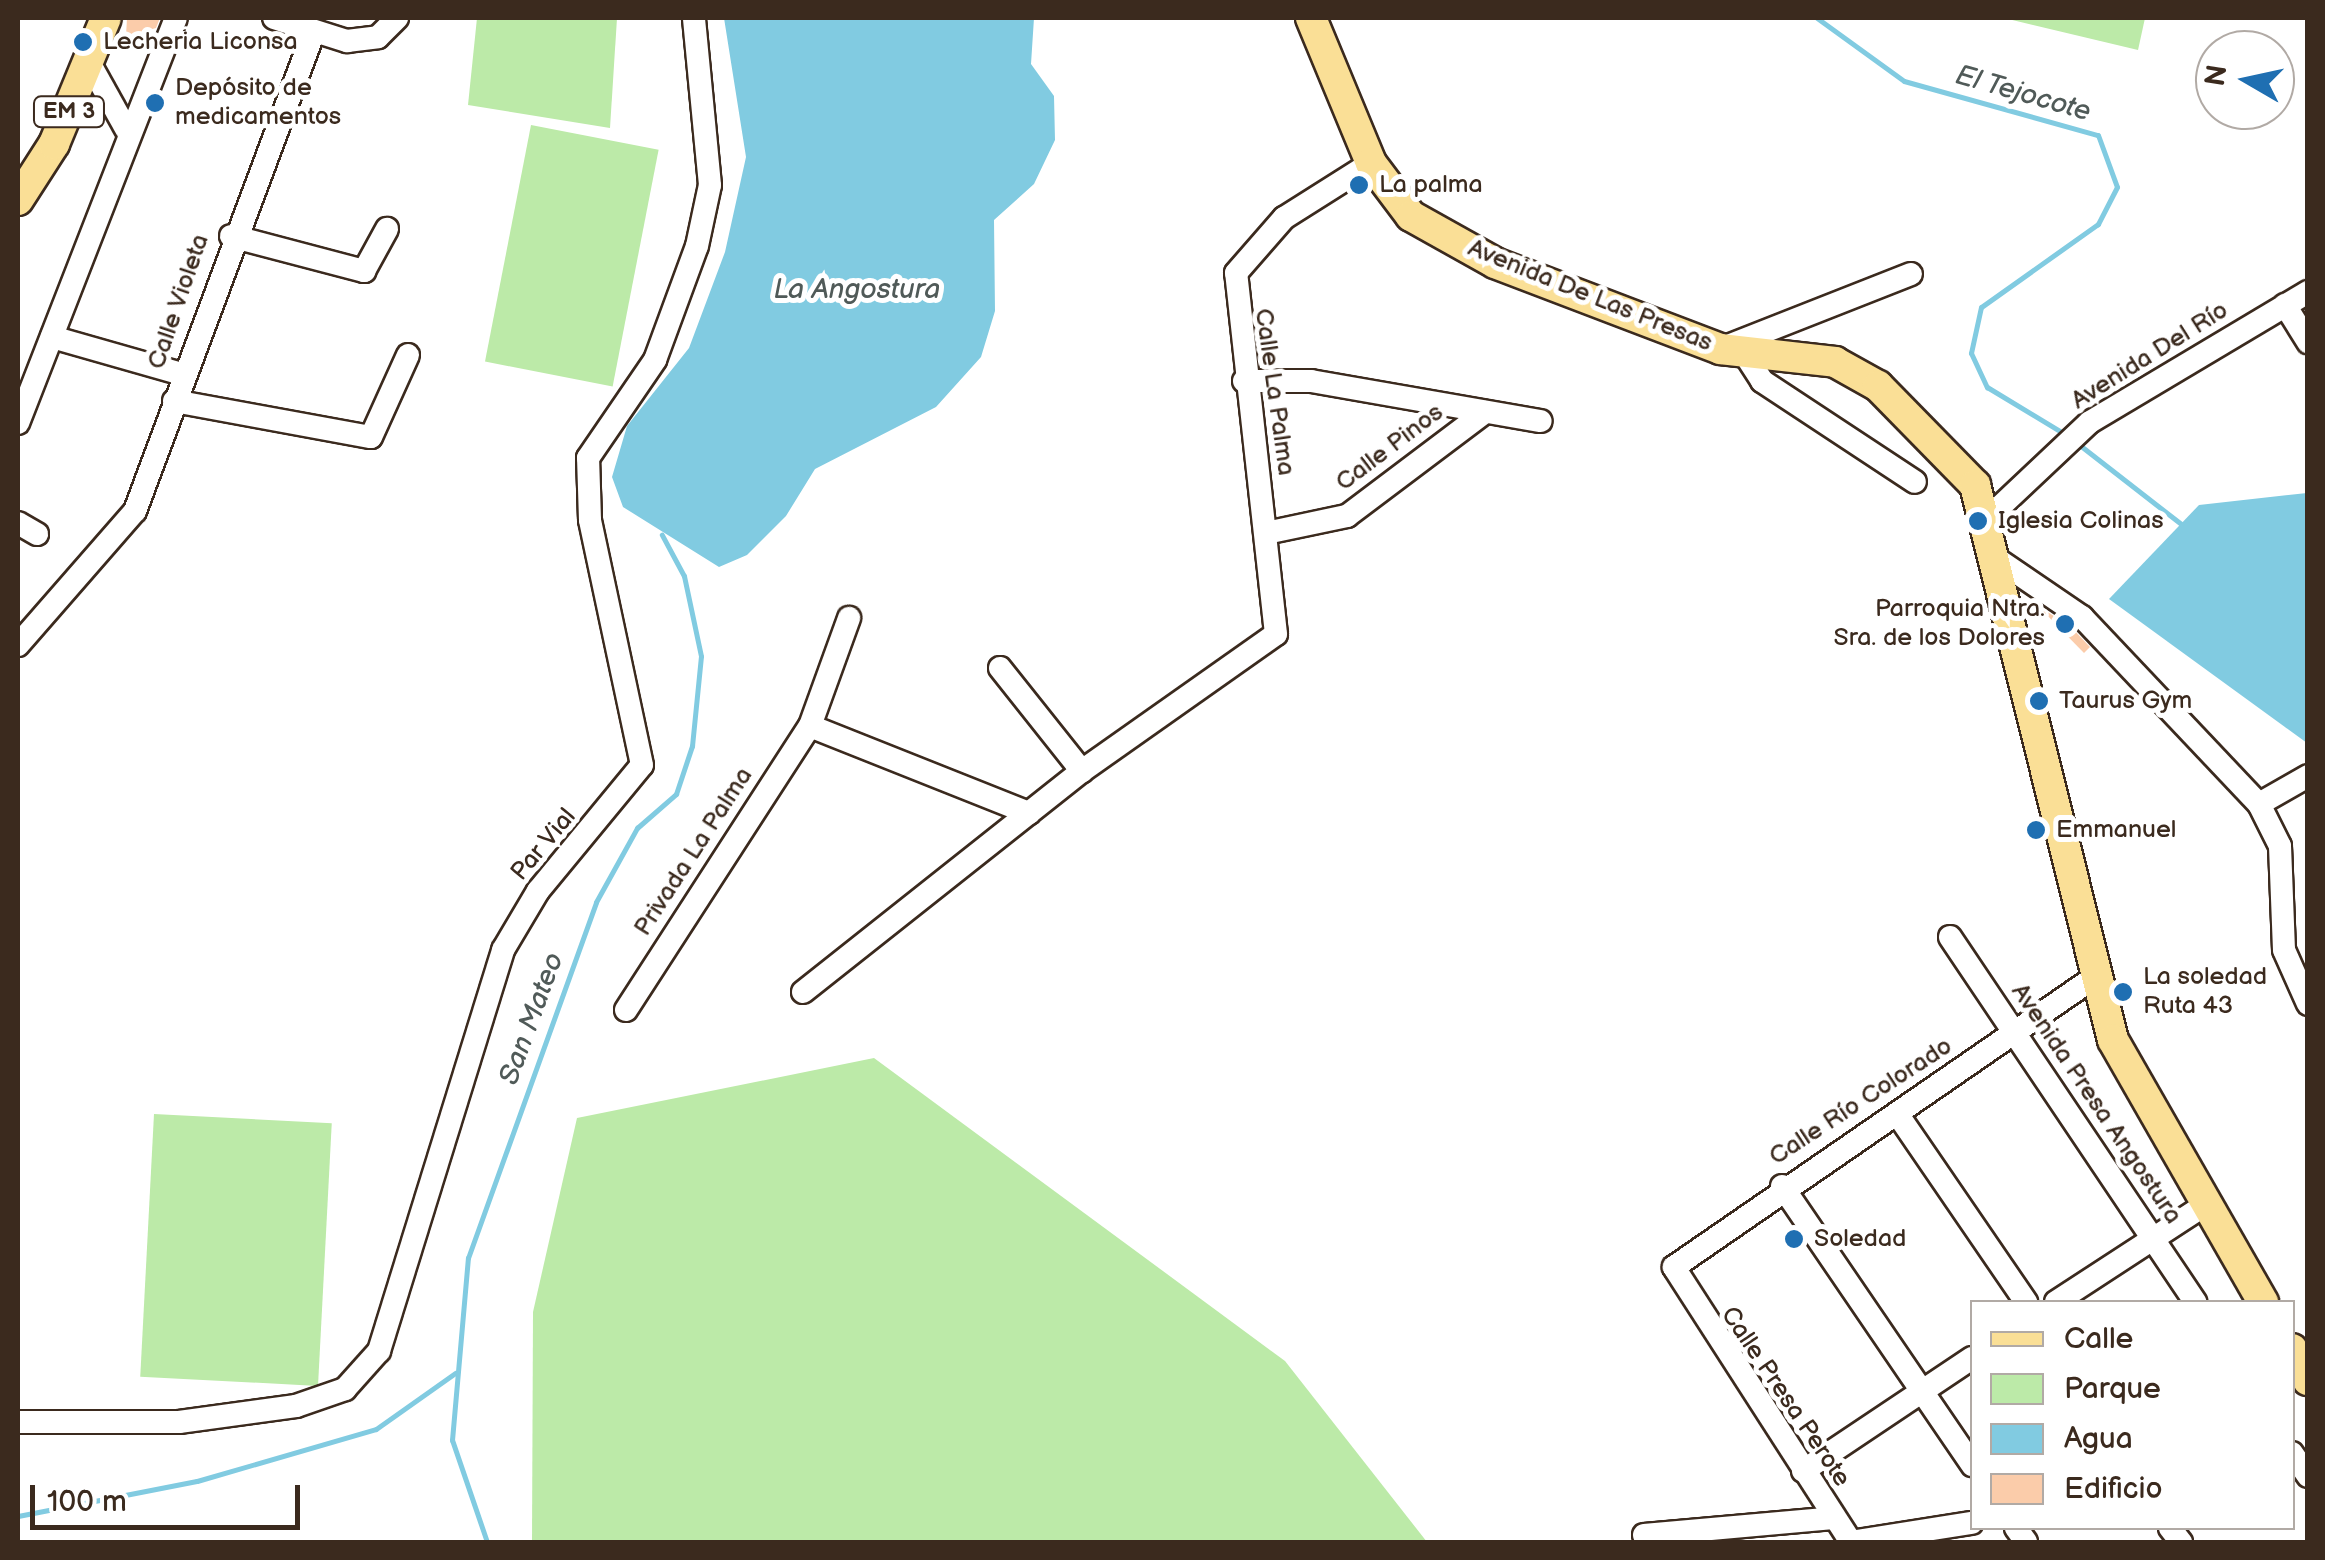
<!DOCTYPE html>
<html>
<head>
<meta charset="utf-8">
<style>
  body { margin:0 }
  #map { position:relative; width:2325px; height:1560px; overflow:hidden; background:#fff; font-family:"Balsamiq Sans",sans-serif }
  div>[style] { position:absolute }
  .green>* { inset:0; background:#bceaa8; transform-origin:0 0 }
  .water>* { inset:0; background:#81cbe1 }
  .stream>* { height:5px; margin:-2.5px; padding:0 2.5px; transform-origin:2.5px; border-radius:2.5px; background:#81cbe1 }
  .building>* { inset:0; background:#fbccaa }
  .roads { filter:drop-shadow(2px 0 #3b2a1e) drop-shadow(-2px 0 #3b2a1e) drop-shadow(0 2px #3b2a1e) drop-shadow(0 -2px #3b2a1e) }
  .minor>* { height:22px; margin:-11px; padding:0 11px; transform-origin:11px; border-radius:11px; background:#fff }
  .major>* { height:30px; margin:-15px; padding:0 15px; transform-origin:15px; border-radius:15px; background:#fadf96 }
  .dots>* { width:28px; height:28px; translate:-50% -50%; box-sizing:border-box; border:5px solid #fff; border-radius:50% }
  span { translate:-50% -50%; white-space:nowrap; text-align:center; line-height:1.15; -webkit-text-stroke:10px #fff; paint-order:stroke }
  .shield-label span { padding:2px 8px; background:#fff; border:2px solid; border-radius:8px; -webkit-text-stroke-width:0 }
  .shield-label { font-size:22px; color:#3b2a1e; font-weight:700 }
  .poi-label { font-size:25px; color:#3b2a1e }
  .left { translate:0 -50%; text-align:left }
  .right { translate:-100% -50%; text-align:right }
  .street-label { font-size:25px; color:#3b2a1e }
  .water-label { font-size:28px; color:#505a58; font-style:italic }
  .frame { position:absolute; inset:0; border:20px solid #3b2a1e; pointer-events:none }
  .legend { position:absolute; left:1970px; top:1300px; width:325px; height:230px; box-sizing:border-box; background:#fff; border:2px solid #b1aaa5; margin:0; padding:12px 18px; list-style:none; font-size:30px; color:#3b2a1e }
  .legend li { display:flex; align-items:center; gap:20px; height:50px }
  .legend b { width:50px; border:2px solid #b1aaa5 }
  .north { position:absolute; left:2195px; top:30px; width:100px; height:100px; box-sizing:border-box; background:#fff; border:2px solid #b1aaa5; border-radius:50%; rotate:279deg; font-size:28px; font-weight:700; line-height:40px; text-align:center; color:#3b2a1e }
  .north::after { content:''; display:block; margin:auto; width:35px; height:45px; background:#1f6fb2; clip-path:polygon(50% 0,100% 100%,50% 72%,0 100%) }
  .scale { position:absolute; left:30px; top:1485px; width:270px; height:45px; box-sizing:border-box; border:5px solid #3b2a1e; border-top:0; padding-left:12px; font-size:30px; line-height:35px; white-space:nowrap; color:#3b2a1e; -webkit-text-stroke:8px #fff; paint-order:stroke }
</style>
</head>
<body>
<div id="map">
  <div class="green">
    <i style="clip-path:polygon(477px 18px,617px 18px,610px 128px,468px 105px)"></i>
    <i style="clip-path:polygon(2004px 18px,2145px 18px,2138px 50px)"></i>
    <i style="left:531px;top:125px;width:130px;height:241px;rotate:11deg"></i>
    <i style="clip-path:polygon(874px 1058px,1285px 1361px,1427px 1542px,532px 1542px,533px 1312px,577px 1118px)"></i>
    <i style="left:154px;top:1114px;width:178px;height:263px;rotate:3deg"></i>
  </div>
  <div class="water">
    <i style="clip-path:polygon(724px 18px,1034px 18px,1031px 64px,1054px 96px,1055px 140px,1034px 184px,994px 220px,995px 311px,981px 357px,936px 407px,815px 469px,786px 516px,747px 555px,719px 567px,623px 507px,612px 477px,627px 426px,689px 348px,725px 252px,746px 157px)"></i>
    <i style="clip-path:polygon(2307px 493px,2308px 493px,2307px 743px,2109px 599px,2199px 505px)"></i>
  </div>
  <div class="stream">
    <i style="left:1817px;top:18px;width:107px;rotate:35.9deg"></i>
    <i style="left:1904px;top:81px;width:201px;rotate:15.6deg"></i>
    <i style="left:2098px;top:135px;width:55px;rotate:69.9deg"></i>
    <i style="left:2117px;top:187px;width:42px;rotate:117.2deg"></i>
    <i style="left:2098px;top:224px;width:143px;rotate:144.6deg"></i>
    <i style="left:1981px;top:307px;width:47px;rotate:102.3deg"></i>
    <i style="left:1971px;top:353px;width:38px;rotate:65deg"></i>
    <i style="left:1987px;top:387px;width:95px;rotate:31.2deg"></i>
    <i style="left:2077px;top:443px;width:132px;rotate:37.9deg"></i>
    <i style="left:18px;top:1516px;width:182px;rotate:-11.1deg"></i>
    <i style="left:197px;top:1481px;width:186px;rotate:-16.2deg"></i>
    <i style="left:376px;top:1429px;width:97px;rotate:-35.3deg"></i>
    <i style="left:487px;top:1542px;width:108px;rotate:-108.9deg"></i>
    <i style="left:452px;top:1440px;width:183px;rotate:-85deg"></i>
    <i style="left:468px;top:1258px;width:378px;rotate:-70.2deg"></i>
    <i style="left:596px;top:902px;width:85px;rotate:-61deg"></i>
    <i style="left:637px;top:828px;width:52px;rotate:-41.1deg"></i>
    <i style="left:676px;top:794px;width:51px;rotate:-71.6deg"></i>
    <i style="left:692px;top:746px;width:90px;rotate:-84.3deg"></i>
    <i style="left:701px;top:656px;width:82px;rotate:-102deg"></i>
    <i style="left:684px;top:576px;width:47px;rotate:-118.2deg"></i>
  </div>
  <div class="building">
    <i style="clip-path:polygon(127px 18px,160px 18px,156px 28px,126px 36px)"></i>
    <i style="clip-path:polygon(2037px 605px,2072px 628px,2090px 647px,2084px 653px)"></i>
  </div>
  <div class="roads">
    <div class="minor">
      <i style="left:274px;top:18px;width:77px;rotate:17.5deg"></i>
      <i style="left:347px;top:41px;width:31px;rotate:-7deg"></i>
      <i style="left:378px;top:37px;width:27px;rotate:-45deg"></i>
      <i style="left:91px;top:66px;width:72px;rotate:60.9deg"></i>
      <i style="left:231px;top:236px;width:138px;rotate:14.7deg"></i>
      <i style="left:364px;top:271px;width:48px;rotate:-61.3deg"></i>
      <i style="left:2285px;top:305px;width:44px;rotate:58.1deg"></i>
      <i style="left:52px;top:337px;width:135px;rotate:15.9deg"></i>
      <i style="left:1723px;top:348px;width:202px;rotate:-21.5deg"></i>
      <i style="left:1746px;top:356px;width:30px;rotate:57deg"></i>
      <i style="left:1762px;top:381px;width:183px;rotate:33.4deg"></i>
      <i style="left:1244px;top:381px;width:67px"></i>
      <i style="left:1311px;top:381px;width:233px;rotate:9.9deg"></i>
      <i style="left:174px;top:401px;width:200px;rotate:10.4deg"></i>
      <i style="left:371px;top:437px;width:90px;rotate:-65.7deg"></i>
      <i style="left:18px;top:423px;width:435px;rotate:-68.7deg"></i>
      <i style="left:1987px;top:519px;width:141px;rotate:-43.3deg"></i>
      <i style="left:2090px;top:422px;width:254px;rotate:-30.8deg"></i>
      <i style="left:18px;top:523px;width:22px;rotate:30deg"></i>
      <i style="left:1266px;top:533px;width:83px;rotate:-11.9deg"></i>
      <i style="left:1347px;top:516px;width:173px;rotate:-37deg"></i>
      <i style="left:1994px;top:557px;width:107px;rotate:34.3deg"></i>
      <i style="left:2082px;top:617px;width:257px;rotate:46.6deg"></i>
      <i style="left:2259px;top:804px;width:47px;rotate:63.4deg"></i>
      <i style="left:2280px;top:846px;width:104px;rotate:87.8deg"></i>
      <i style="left:2284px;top:950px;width:59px;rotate:66deg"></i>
      <i style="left:18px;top:645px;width:178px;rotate:-48.9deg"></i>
      <i style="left:135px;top:511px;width:509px;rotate:-69.54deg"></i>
      <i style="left:1000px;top:668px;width:132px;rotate:51.5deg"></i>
      <i style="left:810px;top:726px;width:236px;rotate:21.7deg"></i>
      <i style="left:2259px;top:804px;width:56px;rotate:-29.7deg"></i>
      <i style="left:1950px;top:937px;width:440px;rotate:56.1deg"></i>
      <i style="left:803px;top:992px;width:356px;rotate:-38.4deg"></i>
      <i style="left:1082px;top:771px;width:237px;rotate:-35.2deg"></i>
      <i style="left:1276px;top:634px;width:363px;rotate:-96.3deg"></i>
      <i style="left:1236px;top:273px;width:73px;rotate:-48.9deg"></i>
      <i style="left:1284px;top:218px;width:103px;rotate:-32.3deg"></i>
      <i style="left:626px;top:1010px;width:338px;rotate:-57.1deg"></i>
      <i style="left:810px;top:726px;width:115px;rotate:-70.1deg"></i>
      <i style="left:1898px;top:1115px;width:227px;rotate:55.6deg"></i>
      <i style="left:1782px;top:1186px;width:338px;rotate:55.7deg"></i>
      <i style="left:2056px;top:1302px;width:176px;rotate:-33.1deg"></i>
      <i style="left:18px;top:1422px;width:161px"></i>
      <i style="left:179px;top:1422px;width:118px;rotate:-7.8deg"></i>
      <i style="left:296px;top:1406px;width:52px;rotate:-19.1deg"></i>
      <i style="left:345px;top:1389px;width:51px;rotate:-48.2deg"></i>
      <i style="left:379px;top:1351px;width:420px;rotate:-72.8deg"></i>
      <i style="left:503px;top:950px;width:69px;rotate:-59.3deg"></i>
      <i style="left:538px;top:891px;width:163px;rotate:-50.5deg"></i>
      <i style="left:642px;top:765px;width:250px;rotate:-102deg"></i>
      <i style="left:590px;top:520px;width:62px;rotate:-91.8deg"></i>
      <i style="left:588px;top:458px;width:119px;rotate:-55.6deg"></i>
      <i style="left:655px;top:360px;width:121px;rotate:-69.8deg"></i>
      <i style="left:697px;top:246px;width:62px;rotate:-78deg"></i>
      <i style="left:710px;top:185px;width:168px;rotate:-95.5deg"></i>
      <i style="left:2292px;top:1453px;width:28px;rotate:55deg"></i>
      <i style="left:1803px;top:1471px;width:203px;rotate:-33.8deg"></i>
      <i style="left:2016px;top:1528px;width:17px;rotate:54deg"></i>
      <i style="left:2170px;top:1528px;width:18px;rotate:52deg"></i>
      <i style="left:1644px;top:1535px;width:190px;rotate:-5.1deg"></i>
      <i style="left:1850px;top:1542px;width:123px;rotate:-8.9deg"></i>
      <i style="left:1851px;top:1542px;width:327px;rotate:-122.8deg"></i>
      <i style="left:1674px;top:1267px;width:508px;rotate:-34.57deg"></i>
    </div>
    <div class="major">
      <i style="left:1311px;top:18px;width:157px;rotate:67.5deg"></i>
      <i style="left:1371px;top:163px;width:66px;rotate:53deg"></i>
      <i style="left:1411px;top:216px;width:96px;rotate:29.2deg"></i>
      <i style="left:1495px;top:263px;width:241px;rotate:20.9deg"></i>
      <i style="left:1720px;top:349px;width:116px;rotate:6.4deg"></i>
      <i style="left:1835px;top:362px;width:49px;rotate:29.2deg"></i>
      <i style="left:1878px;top:386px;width:139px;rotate:45.6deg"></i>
      <i style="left:1975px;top:485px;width:572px;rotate:76.04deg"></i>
      <i style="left:2113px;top:1040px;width:302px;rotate:60.2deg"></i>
      <i style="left:18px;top:200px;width:67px;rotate:-57.3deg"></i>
      <i style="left:54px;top:144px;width:136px;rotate:-67.6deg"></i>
      <i style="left:2292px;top:1349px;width:35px;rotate:63deg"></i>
    </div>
  </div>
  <div class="dots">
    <i style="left:83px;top:42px;background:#1f6fb2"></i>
    <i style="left:155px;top:103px;background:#1f6fb2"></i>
    <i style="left:1359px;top:185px;background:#1f6fb2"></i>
    <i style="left:1978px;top:521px;background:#1f6fb2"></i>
    <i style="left:2065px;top:624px;background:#1f6fb2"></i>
    <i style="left:2039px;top:701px;background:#1f6fb2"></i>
    <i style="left:2036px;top:830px;background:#1f6fb2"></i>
    <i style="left:2123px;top:992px;background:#1f6fb2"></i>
    <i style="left:1794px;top:1239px;background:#1f6fb2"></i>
  </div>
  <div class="shield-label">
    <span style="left:69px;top:112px">EM 3</span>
  </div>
  <div class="poi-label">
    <span class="left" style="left:103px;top:42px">Lecheria Liconsa</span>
    <span class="left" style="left:175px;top:103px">Depósito de<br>medicamentos</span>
    <span class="left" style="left:1379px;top:185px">La palma</span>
    <span class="left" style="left:1998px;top:521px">Iglesia Colinas</span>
    <span class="right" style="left:2045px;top:624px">Parroquia Ntra.<br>Sra. de los Dolores</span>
    <span class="left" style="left:2059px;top:701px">Taurus Gym</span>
    <span class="left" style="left:2056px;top:830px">Emmanuel</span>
    <span class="left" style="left:2143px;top:992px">La soledad<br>Ruta 43</span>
    <span class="left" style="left:1814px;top:1239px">Soledad</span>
  </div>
  <div class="street-label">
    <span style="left:1590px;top:296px;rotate:22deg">Avenida De Las Presas</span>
    <span style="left:179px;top:302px;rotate:-71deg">Calle Violeta</span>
    <span style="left:2150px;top:356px;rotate:-32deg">Avenida Del Río</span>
    <span style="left:1274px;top:392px;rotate:82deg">Calle La Palma</span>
    <span style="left:1390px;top:448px;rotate:-37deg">Calle Pinos</span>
    <span style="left:544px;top:845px;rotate:-50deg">Par Vial</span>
    <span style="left:694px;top:852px;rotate:-57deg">Privada La Palma</span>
    <span style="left:1861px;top:1102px;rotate:-33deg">Calle Río Colorado</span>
    <span style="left:2096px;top:1104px;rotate:56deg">Avenida Presa Angostura</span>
    <span style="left:1785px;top:1397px;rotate:56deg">Calle Presa Perote</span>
  </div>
  <div class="water-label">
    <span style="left:2023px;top:94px;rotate:16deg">El Tejocote</span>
    <span style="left:857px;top:290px">La Angostura</span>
    <span style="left:532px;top:1019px;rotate:-70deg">San Mateo</span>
  </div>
  <div class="frame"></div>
  <ul class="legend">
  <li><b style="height:12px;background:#fadf96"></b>Calle</li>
  <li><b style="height:28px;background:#bceaa8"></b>Parque</li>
  <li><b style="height:28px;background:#81cbe1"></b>Agua</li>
  <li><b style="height:28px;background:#fbccaa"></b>Edificio</li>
  </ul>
  <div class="north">N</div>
  <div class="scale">100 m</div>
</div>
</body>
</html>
